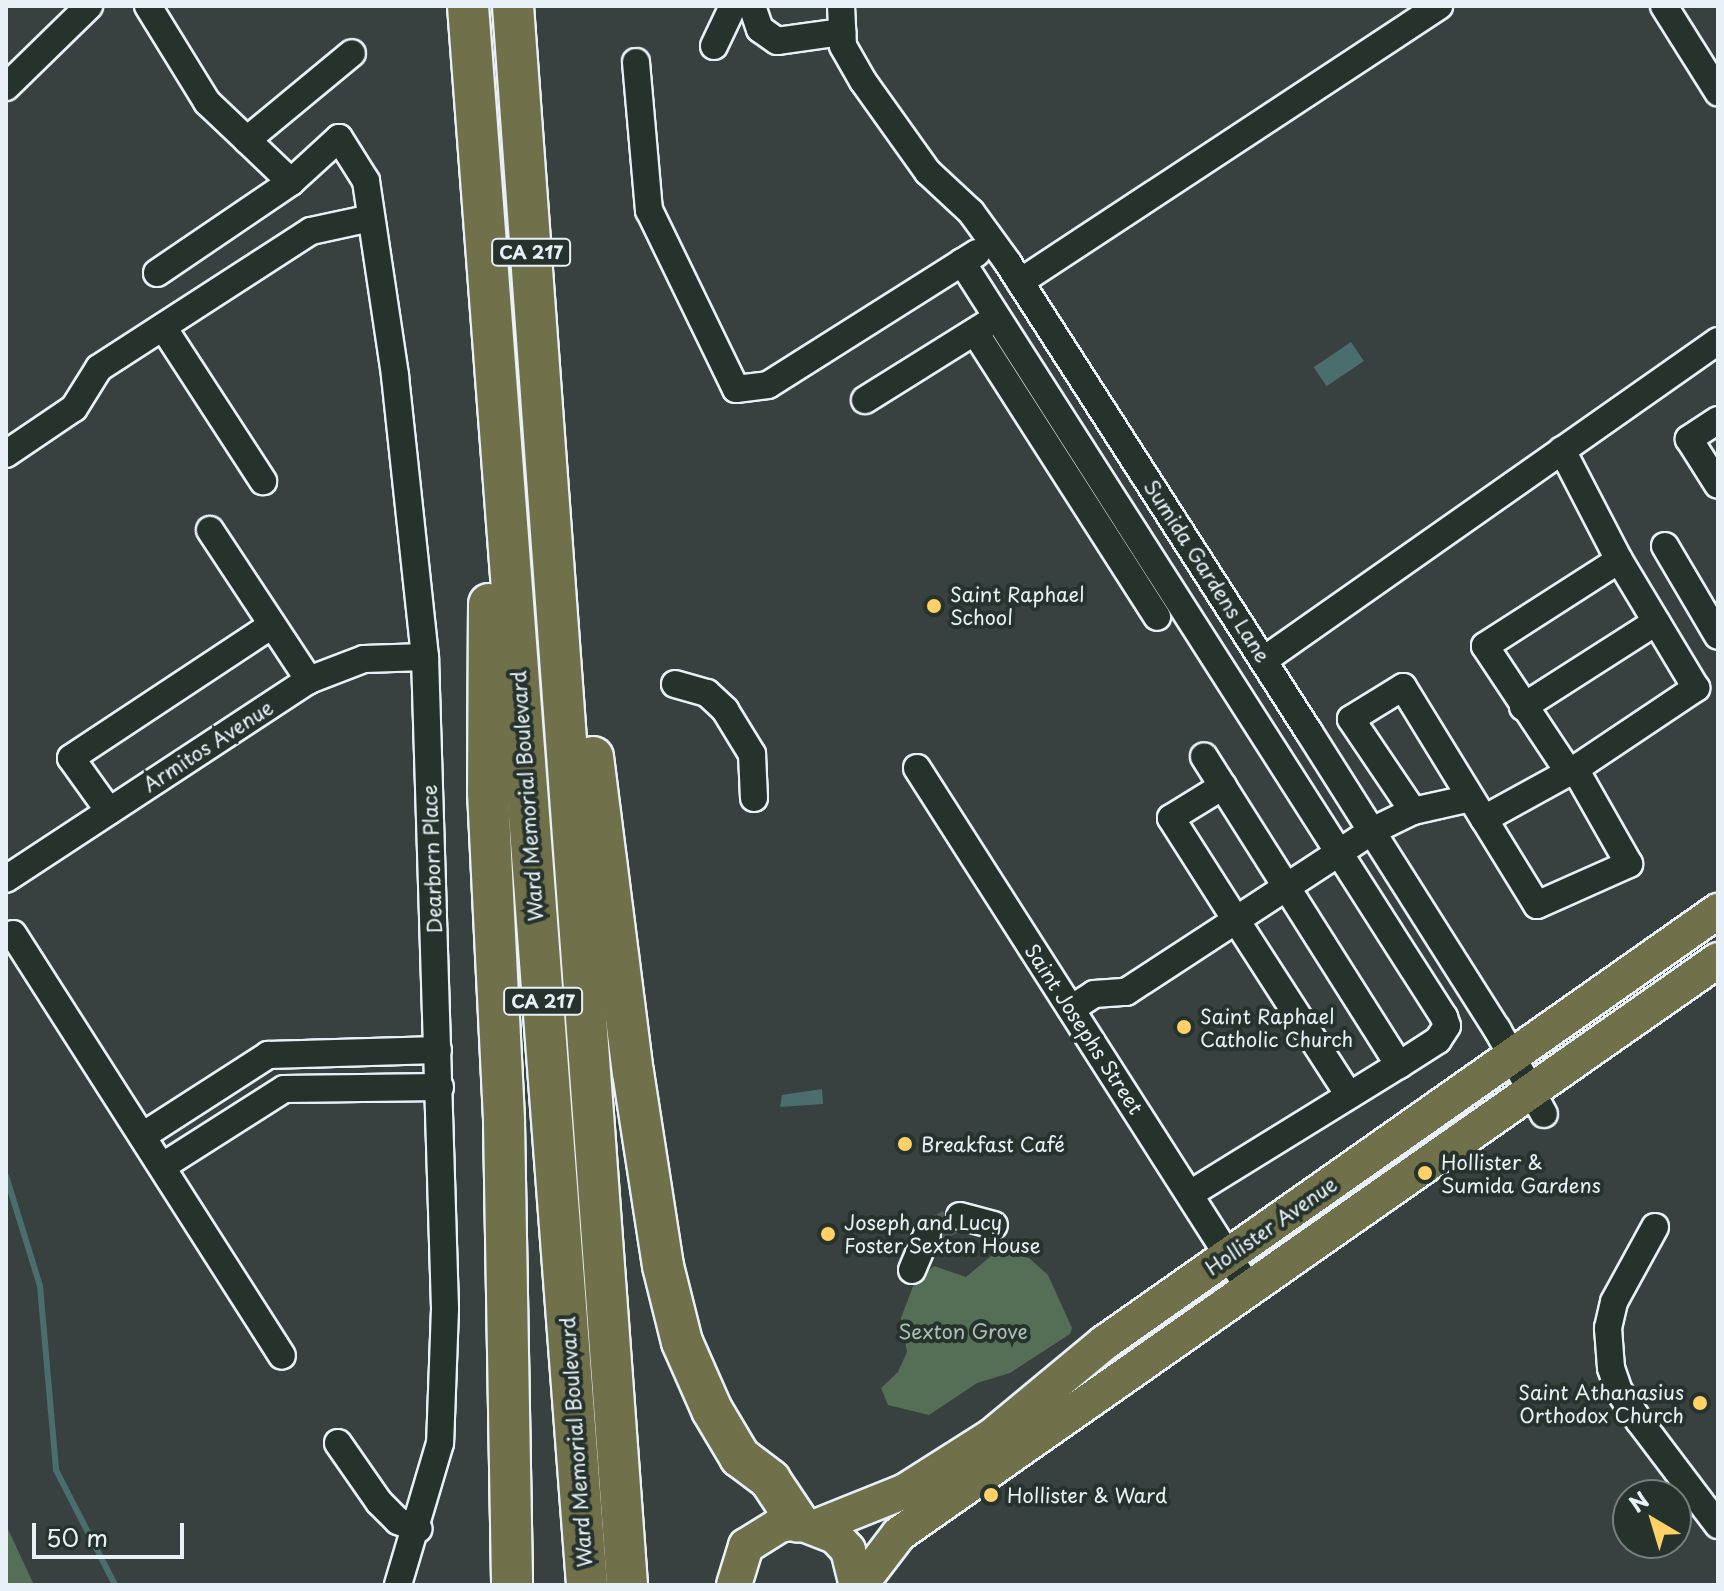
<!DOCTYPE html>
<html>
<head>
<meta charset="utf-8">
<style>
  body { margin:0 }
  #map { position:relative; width:1724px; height:1591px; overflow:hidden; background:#384140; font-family:"Playpen Sans",sans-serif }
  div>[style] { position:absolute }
  .green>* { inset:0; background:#556f56 }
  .water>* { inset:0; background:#4a6e6e; transform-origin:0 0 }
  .stream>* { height:6px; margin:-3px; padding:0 3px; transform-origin:3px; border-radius:3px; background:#4a6e6e }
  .minor-tunnel>* { height:26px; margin-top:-13px; transform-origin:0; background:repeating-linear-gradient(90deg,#525b5c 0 26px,transparent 0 39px) }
  .roads { filter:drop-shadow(2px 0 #e8f1f8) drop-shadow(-2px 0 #e8f1f8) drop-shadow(0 2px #e8f1f8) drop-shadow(0 -2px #e8f1f8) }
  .minor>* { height:26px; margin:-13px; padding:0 13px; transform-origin:13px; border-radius:13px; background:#26332d }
  .major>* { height:34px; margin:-17px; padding:0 17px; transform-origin:17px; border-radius:17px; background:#70704a }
  .highway>* { height:40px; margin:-20px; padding:0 20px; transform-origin:20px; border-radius:20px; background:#70704a }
  .dots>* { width:22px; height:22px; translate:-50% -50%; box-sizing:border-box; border:4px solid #26332d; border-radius:50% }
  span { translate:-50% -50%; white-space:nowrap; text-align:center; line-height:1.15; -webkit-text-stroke:8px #26332d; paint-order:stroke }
  .shield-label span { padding:2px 6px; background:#26332d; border:2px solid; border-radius:6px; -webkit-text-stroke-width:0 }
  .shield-label { font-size:18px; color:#e8f1f8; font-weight:700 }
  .street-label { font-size:20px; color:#e8f1f8 }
  .poi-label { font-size:20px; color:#e8f1f8 }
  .left { translate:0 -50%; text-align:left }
  .right { translate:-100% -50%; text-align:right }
  .park-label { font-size:20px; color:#adbdb7 }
  .frame { position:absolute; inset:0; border:8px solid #e8f1f8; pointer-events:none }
  .north { position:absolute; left:1612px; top:1479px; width:80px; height:80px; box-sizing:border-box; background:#26332d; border:2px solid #747f7e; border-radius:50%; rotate:322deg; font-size:22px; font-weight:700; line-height:32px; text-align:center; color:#e8f1f8 }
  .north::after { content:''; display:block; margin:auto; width:28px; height:36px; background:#ffd166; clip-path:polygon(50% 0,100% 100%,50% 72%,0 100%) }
  .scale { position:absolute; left:32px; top:1523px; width:152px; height:36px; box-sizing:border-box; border:4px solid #e8f1f8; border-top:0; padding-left:10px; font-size:24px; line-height:28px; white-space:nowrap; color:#e8f1f8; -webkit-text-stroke:6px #26332d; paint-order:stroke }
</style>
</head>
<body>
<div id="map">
  <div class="green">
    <i style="clip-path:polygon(997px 1251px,1029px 1258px,1048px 1275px,1072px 1328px,1070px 1334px,1010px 1373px,977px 1383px,929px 1415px,888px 1405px,881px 1388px,898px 1372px,907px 1352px,901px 1318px,915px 1281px,934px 1266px,966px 1277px)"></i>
    <i style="clip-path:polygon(6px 1525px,34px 1585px,6px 1585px)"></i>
  </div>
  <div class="water">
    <i style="left:1351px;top:342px;width:23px;height:45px;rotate:56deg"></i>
    <i style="clip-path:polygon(822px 1089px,823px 1104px,780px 1107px,782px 1095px)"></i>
  </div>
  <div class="stream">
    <i style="left:6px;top:1176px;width:115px;rotate:72.8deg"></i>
    <i style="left:40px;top:1286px;width:185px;rotate:85deg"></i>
    <i style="left:56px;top:1470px;width:129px;rotate:62.8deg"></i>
  </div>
  <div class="minor-tunnel">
    <i style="left:927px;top:1235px;width:38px;rotate:-30deg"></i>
  </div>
  <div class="roads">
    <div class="minor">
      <i style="left:148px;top:6px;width:113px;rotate:58.4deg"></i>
      <i style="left:207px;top:102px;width:55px;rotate:43.5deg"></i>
      <i style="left:752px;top:6px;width:24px;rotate:71deg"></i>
      <i style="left:760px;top:29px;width:21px;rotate:35deg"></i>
      <i style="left:777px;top:41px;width:66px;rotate:-7.9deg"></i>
      <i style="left:841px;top:6px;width:40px;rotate:87.1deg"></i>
      <i style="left:843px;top:46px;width:40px;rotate:60.3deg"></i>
      <i style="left:863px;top:81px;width:112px;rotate:54.5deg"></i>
      <i style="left:928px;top:172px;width:59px;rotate:42.9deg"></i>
      <i style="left:971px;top:212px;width:63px;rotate:54deg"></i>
      <i style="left:1008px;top:263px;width:557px;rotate:57.31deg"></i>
      <i style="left:1309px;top:732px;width:352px;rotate:57.7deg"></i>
      <i style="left:1497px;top:1029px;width:97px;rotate:61.1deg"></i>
      <i style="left:1664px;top:6px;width:102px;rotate:57.9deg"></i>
      <i style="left:714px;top:46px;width:44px;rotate:-64.6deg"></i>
      <i style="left:636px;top:62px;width:149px;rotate:85deg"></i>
      <i style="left:649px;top:210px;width:199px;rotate:64.1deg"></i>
      <i style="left:736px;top:389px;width:32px;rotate:-7deg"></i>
      <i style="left:768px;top:385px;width:247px;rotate:-32.3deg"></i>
      <i style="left:6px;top:87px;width:116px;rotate:-44.3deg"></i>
      <i style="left:291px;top:182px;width:65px;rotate:-42.5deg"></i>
      <i style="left:339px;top:138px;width:51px;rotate:57.9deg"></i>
      <i style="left:366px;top:181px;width:197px;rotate:81.5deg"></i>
      <i style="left:395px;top:376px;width:283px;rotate:83.9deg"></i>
      <i style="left:425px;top:657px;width:652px;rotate:88.24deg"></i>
      <i style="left:445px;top:1309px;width:134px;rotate:92.1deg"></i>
      <i style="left:440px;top:1443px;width:148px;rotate:106.5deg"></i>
      <i style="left:962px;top:262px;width:896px;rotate:57.45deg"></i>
      <i style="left:1444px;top:1017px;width:9px;rotate:72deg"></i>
      <i style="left:1447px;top:1026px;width:17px;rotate:123deg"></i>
      <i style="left:1438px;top:1040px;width:46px;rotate:147.3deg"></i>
      <i style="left:157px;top:273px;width:162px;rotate:-34.2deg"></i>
      <i style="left:291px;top:182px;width:61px;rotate:-136.3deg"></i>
      <i style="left:247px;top:140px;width:136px;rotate:-39.6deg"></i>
      <i style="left:1020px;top:282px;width:502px;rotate:-33.37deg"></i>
      <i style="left:163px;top:327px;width:184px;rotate:57deg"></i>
      <i style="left:975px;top:332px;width:338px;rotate:57.4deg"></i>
      <i style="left:865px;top:400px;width:145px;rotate:-32deg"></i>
      <i style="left:1718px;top:420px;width:35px;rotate:147deg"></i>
      <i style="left:1689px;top:439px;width:54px;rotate:57.8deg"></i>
      <i style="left:6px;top:454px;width:82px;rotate:-34.1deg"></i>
      <i style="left:74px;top:408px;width:47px;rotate:-58deg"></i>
      <i style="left:99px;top:368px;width:252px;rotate:-32.9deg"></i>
      <i style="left:311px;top:231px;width:61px;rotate:-12.2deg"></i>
      <i style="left:210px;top:530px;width:180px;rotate:56.6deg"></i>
      <i style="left:1665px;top:546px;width:104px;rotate:59.5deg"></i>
      <i style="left:1264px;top:660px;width:555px;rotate:-35.09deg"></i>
      <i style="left:675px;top:684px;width:33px;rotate:16deg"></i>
      <i style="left:707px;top:693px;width:25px;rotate:43deg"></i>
      <i style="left:725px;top:710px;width:52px;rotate:58.5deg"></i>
      <i style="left:752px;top:754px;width:44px;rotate:87.4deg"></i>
      <i style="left:1523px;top:707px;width:158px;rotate:-32.6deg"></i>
      <i style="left:917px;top:768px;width:619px;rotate:57.46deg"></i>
      <i style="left:1568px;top:771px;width:150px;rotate:-123.6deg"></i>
      <i style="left:1485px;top:646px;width:159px;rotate:-32.7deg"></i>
      <i style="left:1223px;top:786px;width:61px;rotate:148.4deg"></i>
      <i style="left:1171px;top:818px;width:121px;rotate:57.5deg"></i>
      <i style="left:1236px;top:920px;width:163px;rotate:-33.2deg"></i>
      <i style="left:1372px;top:831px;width:46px;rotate:-26deg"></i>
      <i style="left:1413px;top:811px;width:59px;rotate:-12.6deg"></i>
      <i style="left:109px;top:811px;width:65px;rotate:-125.6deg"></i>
      <i style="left:71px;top:758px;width:241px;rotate:-33.5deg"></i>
      <i style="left:1413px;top:811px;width:111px;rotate:-124deg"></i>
      <i style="left:1351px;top:719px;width:61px;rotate:-31.6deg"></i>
      <i style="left:1403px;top:687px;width:155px;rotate:58.5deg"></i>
      <i style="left:1484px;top:819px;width:104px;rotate:-28.8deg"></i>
      <i style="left:1575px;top:769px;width:146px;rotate:-33.8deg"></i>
      <i style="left:1696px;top:688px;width:149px;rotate:-121deg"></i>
      <i style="left:1619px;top:560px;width:124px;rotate:-117.4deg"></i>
      <i style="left:1484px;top:819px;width:101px;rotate:58.4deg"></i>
      <i style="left:1537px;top:905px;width:101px;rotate:-24deg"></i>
      <i style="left:1629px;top:864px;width:109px;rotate:-119.6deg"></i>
      <i style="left:6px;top:879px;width:363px;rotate:-33.3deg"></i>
      <i style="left:309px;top:680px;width:59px;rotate:-20.9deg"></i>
      <i style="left:364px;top:659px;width:61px;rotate:-1.9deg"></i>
      <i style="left:13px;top:934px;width:500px;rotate:57.48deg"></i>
      <i style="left:1071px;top:1009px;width:27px;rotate:-33deg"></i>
      <i style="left:1094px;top:994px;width:32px;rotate:-4deg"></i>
      <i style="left:1126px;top:992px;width:131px;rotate:-33.2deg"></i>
      <i style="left:1236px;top:920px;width:205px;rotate:57.2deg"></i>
      <i style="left:144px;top:1135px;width:148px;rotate:-32.8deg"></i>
      <i style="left:268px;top:1055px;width:170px;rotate:-1.7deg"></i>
      <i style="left:163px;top:1166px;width:143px;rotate:-32.5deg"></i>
      <i style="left:284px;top:1089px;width:156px;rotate:-0.7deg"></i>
      <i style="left:1190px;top:1194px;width:246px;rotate:-31.7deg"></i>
      <i style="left:1399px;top:1065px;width:365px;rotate:-122.3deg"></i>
      <i style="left:960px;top:1216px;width:35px;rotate:15deg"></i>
      <i style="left:1655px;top:1227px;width:85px;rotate:118.7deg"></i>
      <i style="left:1614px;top:1302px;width:27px;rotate:103deg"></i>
      <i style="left:1608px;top:1328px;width:40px;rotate:85.7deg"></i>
      <i style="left:1611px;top:1368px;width:24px;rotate:71deg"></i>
      <i style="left:1619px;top:1391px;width:37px;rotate:56deg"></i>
      <i style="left:1640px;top:1422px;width:129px;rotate:52.9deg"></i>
      <i style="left:912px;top:1270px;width:38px;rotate:-67deg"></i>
      <i style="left:338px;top:1443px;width:72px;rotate:55.2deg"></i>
      <i style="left:379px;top:1502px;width:27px;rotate:45deg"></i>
      <i style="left:398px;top:1521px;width:22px;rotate:21deg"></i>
    </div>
    <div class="major">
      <i style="left:818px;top:1526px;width:94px;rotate:-21.9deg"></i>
      <i style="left:905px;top:1491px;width:103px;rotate:-32.3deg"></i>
      <i style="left:992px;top:1436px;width:146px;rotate:-39.7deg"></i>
      <i style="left:1104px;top:1343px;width:751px;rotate:-35.13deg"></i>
      <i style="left:734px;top:1585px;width:41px;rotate:-72.9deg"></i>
      <i style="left:746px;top:1546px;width:39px;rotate:-32deg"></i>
      <i style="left:779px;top:1525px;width:19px;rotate:-9deg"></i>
      <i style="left:798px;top:1522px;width:40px;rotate:21deg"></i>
      <i style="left:835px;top:1536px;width:19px;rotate:47deg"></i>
      <i style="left:848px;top:1550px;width:36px;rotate:76deg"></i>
      <i style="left:860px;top:1585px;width:64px;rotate:-52.6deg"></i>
      <i style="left:899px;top:1534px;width:1000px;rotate:-35.02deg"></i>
    </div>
    <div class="highway">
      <i style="left:468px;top:6px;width:1583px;rotate:85.69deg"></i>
      <i style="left:513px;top:6px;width:1583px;rotate:85.87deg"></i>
      <i style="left:489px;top:604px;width:188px;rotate:90.3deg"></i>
      <i style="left:488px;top:792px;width:330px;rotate:87.2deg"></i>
      <i style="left:504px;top:1122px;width:463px;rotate:89deg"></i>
      <i style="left:593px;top:757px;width:318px;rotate:82.8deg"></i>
      <i style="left:633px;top:1072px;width:196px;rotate:81.2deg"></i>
      <i style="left:663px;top:1266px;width:78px;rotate:76deg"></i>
      <i style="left:682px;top:1342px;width:74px;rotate:66.2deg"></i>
      <i style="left:712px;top:1410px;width:55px;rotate:59.2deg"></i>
      <i style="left:740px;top:1457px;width:38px;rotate:37deg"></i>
      <i style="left:770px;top:1480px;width:50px;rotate:56.3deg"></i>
    </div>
  </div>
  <div class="dots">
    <i style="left:934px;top:606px;background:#ffd166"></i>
    <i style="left:1184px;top:1027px;background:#ffd166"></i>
    <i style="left:905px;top:1144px;background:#ffd166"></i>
    <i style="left:1425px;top:1173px;background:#ffd166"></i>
    <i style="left:828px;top:1234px;background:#ffd166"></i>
    <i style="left:1700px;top:1403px;background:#ffd166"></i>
    <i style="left:991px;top:1495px;background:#ffd166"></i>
  </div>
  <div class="shield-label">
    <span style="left:531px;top:252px">CA 217</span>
    <span style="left:543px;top:1001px">CA 217</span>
  </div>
  <div class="street-label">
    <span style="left:1207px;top:571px;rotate:57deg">Sumida Gardens Lane</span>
    <span style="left:208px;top:746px;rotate:-33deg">Armitos Avenue</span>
    <span style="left:527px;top:796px;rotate:-94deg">Ward Memorial Boulevard</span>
    <span style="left:432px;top:859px;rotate:-92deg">Dearborn Place</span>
    <span style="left:1084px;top:1029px;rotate:57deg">Saint Josephs Street</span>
    <span style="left:1271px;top:1226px;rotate:-35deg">Hollister Avenue</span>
    <span style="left:576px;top:1442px;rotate:-94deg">Ward Memorial Boulevard</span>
  </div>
  <div class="poi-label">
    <span class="left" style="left:950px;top:606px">Saint Raphael<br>School</span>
    <span class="left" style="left:1200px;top:1028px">Saint Raphael<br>Catholic Church</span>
    <span class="left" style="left:921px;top:1144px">Breakfast Café</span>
    <span class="left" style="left:1441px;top:1174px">Hollister &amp;<br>Sumida Gardens</span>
    <span class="left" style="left:844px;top:1234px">Joseph and Lucy<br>Foster Sexton House</span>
    <span class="right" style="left:1684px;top:1404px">Saint Athanasius<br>Orthodox Church</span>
    <span class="left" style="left:1007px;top:1495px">Hollister &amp; Ward</span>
  </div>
  <div class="park-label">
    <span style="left:963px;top:1331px">Sexton Grove</span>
  </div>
  <div class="frame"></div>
  <div class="north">N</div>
  <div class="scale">50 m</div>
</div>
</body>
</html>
